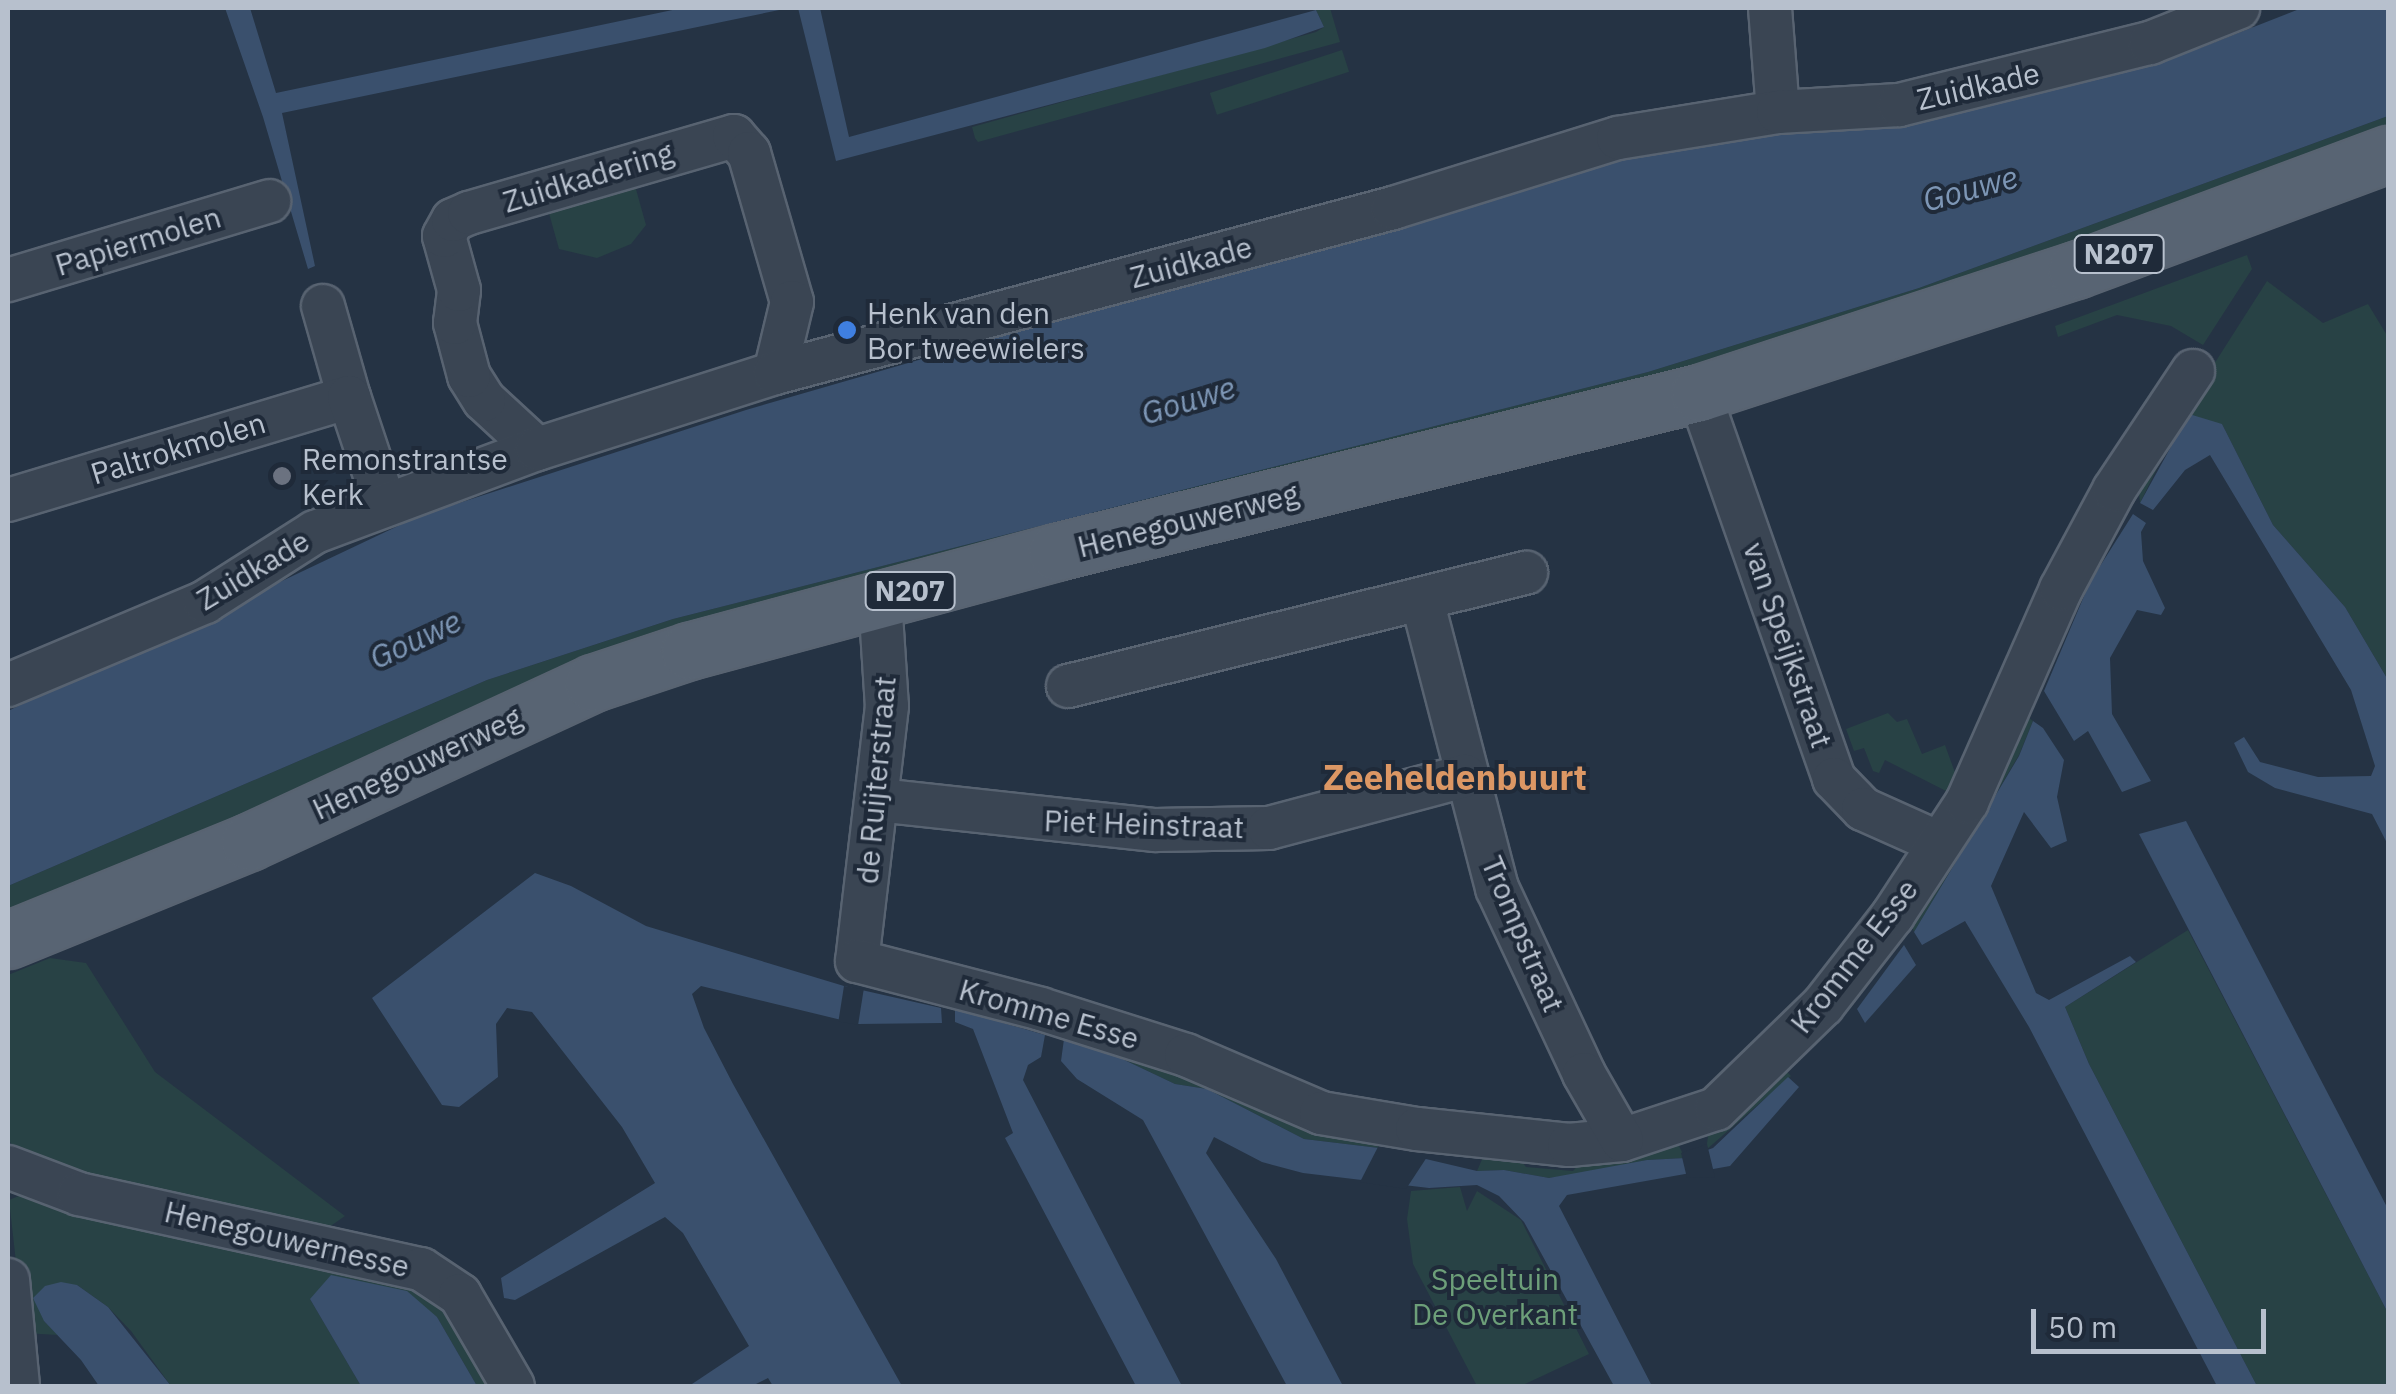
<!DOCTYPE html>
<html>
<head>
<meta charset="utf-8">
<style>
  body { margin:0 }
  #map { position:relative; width:2396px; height:1394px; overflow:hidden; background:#253344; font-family:"IBM Plex Sans",sans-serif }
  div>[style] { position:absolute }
  .green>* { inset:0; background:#284245; transform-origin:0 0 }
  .water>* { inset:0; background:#3a506d }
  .pier>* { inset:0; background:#253344; transform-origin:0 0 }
  .roads { filter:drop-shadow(2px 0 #586371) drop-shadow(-2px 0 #586371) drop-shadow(0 2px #586371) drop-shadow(0 -2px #586371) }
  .minor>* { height:42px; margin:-21px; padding:0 21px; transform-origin:21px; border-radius:21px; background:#3a4553 }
  .major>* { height:55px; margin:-27.5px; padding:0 27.5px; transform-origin:27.5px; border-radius:27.5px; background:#586473 }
  .dots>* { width:28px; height:28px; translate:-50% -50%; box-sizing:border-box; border:5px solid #1f2a39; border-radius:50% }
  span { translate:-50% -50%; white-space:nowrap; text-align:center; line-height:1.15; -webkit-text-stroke:8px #1f2a39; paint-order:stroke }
  .shield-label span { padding:2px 8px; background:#1f2a39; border:2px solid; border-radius:8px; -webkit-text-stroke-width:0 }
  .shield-label { font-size:28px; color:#b7c0cd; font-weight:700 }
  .street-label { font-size:30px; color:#b7c0cd }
  .poi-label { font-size:30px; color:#b7c0cd }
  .left { translate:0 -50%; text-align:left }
  .park-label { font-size:30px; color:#6d9f79 }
  .water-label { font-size:32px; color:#7d96b5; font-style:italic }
  .quarter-label { font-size:35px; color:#dc9764; font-weight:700 }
  .frame { position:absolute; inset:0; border:10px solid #b7c0cd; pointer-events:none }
  .scale { position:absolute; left:2031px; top:1309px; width:235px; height:45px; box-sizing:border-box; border:5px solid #b7c0cd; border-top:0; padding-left:12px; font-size:30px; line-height:35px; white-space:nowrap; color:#b7c0cd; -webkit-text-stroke:8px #1f2a39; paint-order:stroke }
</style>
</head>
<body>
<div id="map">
  <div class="green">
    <i style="clip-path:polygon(1322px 8px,1330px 8px,1340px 42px,978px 142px,975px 138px,972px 127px,1316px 32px,1324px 27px,1316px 10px)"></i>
    <i style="left:1342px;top:50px;width:23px;height:139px;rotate:72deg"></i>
    <i style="clip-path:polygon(2388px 116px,2388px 128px,2025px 263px,1817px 334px,1054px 537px,8px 921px,8px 886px,487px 680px,673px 619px,1648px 372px,1919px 288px)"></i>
    <i style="clip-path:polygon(632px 175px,646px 225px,631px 244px,597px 258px,559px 249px,545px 199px)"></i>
    <i style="clip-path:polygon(2247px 255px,2252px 269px,2203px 345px,2171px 326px,2117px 315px,2058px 337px,2055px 326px)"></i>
    <i style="clip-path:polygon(2267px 281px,2323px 323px,2368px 304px,2388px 337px,2388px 680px,2345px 607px,2273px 525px,2222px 424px,2170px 442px,2140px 503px,2137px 473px,2197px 378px,2216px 361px)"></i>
    <i style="clip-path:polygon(1888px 713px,1897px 722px,1907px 719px,1922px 754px,1945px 745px,1957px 778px,1950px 793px,1885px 760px,1879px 773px,1873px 771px,1864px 748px,1854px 751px,1846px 729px)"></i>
    <i style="clip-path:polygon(2025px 715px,2033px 721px,2019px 755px,1914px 932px,1909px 918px)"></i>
    <i style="clip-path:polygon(2188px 930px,2388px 1313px,2388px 1386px,2257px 1386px,2089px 1064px,2065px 1007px)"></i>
    <i style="clip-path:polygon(50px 958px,86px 963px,155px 1072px,345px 1216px,322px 1232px,63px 1177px,16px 1151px,8px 1139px,8px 975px)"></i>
    <i style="clip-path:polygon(1065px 1035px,1196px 1083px,1199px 1074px,1380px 1141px,1379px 1148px,1304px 1139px,1207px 1089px,1175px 1084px,1097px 1047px,1064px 1039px)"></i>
    <i style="clip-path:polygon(1786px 1071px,1791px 1076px,1706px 1150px,1709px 1130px,1774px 1076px)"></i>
    <i style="clip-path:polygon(1677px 1142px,1685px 1158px,1647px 1160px,1580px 1174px,1549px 1178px,1504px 1170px,1477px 1171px,1483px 1157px,1519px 1158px,1526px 1167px,1573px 1171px,1583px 1160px)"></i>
    <i style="clip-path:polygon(1460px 1187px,1467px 1211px,1477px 1191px,1521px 1220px,1589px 1354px,1521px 1386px,1477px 1386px,1413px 1264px,1407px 1219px,1411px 1191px)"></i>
    <i style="clip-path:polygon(21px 1195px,415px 1282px,443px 1301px,498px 1386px,477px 1386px,437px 1317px,310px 1299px,361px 1386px,171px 1386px,131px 1331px,108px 1307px,77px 1285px,44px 1321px,58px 1335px,24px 1333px,9px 1200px)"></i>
  </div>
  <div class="water">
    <i style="clip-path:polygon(225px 8px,250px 8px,276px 93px,682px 8px,789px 8px,282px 113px,315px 266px,308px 269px,263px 117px)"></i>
    <i style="clip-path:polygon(798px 8px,820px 8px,849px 137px,1316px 10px,1324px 27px,1265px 48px,836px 161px)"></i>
    <i style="clip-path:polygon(2302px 8px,2388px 8px,2388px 116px,1919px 288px,1648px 372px,673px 619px,487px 680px,8px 886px,8px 711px,419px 516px,746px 410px,1629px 154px,1727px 135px,1919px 118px,2000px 103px,2200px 48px)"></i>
    <i style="clip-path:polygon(2189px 414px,2222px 424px,2273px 525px,2345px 607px,2388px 680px,2388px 845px,2372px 814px,2275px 788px,2248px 772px,2234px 743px,2244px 737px,2260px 762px,2318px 777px,2371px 776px,2375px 766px,2351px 690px,2210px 455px,2185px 470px,2153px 510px,2140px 503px)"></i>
    <i style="clip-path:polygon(2133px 514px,2146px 523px,2141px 532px,2143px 561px,2165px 608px,2161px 615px,2137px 610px,2110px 658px,2112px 714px,2151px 781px,2122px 792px,2088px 731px,2074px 741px,2044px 691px,2090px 582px)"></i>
    <i style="clip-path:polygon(2033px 721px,2043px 728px,2064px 760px,2057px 797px,2067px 841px,2051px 848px,2024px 812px,1991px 886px,2036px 993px,2049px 1000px,2130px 956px,2136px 962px,2065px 1007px,2089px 1064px,2257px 1386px,2217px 1386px,2029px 1027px,1965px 921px,1922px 945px,1914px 932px,2019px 756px)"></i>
    <i style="clip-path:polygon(2186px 821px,2388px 1209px,2388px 1313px,2139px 834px)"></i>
    <i style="clip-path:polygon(535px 873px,571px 886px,646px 926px,844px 986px,941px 1008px,942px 1023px,858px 1024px,701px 986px,692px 994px,704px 1028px,733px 1084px,902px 1386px,773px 1386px,768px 1378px,752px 1386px,689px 1386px,749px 1346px,683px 1233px,665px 1217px,515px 1300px,504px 1298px,501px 1278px,655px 1183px,622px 1127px,532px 1012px,507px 1008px,496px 1024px,498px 1077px,459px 1107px,442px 1105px,372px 998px)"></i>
    <i style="clip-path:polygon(1904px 945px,1916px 965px,1865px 1023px,1857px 1009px)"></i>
    <i style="clip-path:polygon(955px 1009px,1045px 1035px,1041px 1057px,1028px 1065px,1023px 1080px,1182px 1386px,1136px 1386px,1005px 1138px,1013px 1133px,973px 1029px,955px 1022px)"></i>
    <i style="clip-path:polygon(1064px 1039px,1097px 1047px,1175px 1084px,1207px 1089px,1304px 1139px,1379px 1148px,1477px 1171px,1504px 1170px,1549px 1178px,1647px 1160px,1685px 1158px,1713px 1148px,1788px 1077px,1799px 1087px,1730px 1166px,1567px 1195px,1559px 1206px,1652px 1386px,1614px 1386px,1524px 1222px,1499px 1196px,1477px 1185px,1429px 1188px,1303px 1173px,1262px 1162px,1214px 1137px,1206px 1153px,1276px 1259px,1343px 1386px,1287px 1386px,1143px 1120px,1077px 1079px,1061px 1061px)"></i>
    <i style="clip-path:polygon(331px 1275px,407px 1291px,437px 1317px,477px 1386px,361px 1386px,310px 1299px)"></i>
    <i style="clip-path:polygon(61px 1282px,77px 1285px,108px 1307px,171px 1386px,99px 1386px,81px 1360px,44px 1321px,33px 1298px,45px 1286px)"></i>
  </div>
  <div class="pier">
    <i style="left:844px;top:986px;width:20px;height:36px;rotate:9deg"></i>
    <i style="clip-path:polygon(1380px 1143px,1429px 1154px,1406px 1189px,1360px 1182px)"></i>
    <i style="clip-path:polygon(1707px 1144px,1715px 1177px,1687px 1178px,1681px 1153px)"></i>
  </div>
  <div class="roads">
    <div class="minor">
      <i style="left:1770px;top:8px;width:104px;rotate:85.6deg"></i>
      <i style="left:8px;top:280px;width:273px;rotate:-16.8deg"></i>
      <i style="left:323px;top:306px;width:95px;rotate:74.1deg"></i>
      <i style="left:1699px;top:393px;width:409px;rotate:70.7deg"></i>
      <i style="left:1834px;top:779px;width:42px;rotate:46deg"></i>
      <i style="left:1863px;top:809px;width:83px;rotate:24.1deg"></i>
      <i style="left:537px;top:449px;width:72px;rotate:-137.2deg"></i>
      <i style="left:484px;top:400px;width:28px;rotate:-122deg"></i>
      <i style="left:469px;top:376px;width:55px;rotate:-104.8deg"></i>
      <i style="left:455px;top:323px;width:33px;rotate:-83deg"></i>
      <i style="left:459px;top:290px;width:56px;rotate:-105.5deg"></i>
      <i style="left:444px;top:236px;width:18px;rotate:-61deg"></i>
      <i style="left:453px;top:220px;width:17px;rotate:-24deg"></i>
      <i style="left:469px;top:213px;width:276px;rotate:-16.2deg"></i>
      <i style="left:734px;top:136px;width:23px;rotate:49deg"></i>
      <i style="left:749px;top:153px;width:155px;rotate:73.9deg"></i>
      <i style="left:792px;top:302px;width:73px;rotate:103.5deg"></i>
      <i style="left:8px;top:500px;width:356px;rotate:-16.8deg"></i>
      <i style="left:349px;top:397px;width:114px;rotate:71.6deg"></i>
      <i style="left:880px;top:599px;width:107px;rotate:86.3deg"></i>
      <i style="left:887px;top:706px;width:257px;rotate:96.7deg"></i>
      <i style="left:857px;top:961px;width:190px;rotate:14.6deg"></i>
      <i style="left:1041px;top:1009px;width:152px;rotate:17.6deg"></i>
      <i style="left:1186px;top:1055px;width:147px;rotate:23.2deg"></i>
      <i style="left:1321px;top:1113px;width:97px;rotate:9.5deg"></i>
      <i style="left:1417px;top:1129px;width:153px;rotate:6deg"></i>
      <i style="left:1569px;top:1145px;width:53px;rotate:-5.4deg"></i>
      <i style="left:1622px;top:1140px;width:99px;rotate:-18.3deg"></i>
      <i style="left:1716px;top:1109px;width:149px;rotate:-44.2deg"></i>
      <i style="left:1823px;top:1005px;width:114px;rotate:-52.1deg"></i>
      <i style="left:1893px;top:915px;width:135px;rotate:-56.8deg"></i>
      <i style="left:1967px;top:802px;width:233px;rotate:-66.2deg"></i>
      <i style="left:2061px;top:589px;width:112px;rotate:-61.8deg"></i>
      <i style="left:2114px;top:490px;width:143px;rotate:-56.4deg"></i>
      <i style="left:1422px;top:600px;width:298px;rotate:75.4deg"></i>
      <i style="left:1497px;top:888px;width:205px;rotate:64.9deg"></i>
      <i style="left:1584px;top:1074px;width:76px;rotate:60.1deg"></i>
      <i style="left:8px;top:685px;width:214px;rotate:-22.8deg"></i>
      <i style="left:205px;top:602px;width:130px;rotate:-32.5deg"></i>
      <i style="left:315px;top:532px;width:237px;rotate:-20.5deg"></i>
      <i style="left:537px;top:449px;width:250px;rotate:-17.7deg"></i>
      <i style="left:775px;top:373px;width:640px;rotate:-14.95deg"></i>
      <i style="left:1393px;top:208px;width:236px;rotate:-17.3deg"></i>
      <i style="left:1618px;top:138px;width:162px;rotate:-9.2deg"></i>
      <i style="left:1778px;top:112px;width:121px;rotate:-3.3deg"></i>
      <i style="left:1899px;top:105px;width:259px;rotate:-13.9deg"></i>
      <i style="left:2150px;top:43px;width:95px;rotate:-21.7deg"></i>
      <i style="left:1068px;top:686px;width:472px;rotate:-13.9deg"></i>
      <i style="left:878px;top:800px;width:279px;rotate:6.2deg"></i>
      <i style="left:1155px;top:830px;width:114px;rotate:-1deg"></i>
      <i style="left:1269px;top:828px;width:203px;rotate:-14.9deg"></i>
      <i style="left:8px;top:1167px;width:76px;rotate:20.8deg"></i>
      <i style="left:79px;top:1194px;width:350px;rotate:12.4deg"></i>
      <i style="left:421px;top:1269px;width:47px;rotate:33.7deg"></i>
      <i style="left:460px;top:1295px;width:105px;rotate:59.8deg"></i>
      <i style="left:8px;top:1280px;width:106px;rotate:84.6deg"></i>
    </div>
    <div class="major">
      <i style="left:8px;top:940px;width:260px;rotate:-22.1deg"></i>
      <i style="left:249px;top:842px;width:379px;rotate:-24.8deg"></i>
      <i style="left:593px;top:683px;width:101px;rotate:-18.4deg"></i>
      <i style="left:689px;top:651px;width:380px;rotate:-15.1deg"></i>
      <i style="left:1056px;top:552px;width:662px;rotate:-13.89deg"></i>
      <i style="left:1699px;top:393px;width:397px;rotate:-18.1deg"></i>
      <i style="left:2076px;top:270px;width:333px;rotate:-20.4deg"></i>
    </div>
  </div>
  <div class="dots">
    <i style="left:847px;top:330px;background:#3f7fe0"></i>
    <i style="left:282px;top:476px;background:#6b7280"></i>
  </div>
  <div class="shield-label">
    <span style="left:2119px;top:254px">N207</span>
    <span style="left:910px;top:591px">N207</span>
  </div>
  <div class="street-label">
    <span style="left:1978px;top:86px;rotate:-13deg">Zuidkade</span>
    <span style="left:588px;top:177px;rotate:-17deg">Zuidkadering</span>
    <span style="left:138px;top:241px;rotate:-17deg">Papiermolen</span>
    <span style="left:1191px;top:262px;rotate:-15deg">Zuidkade</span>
    <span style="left:178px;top:448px;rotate:-17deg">Paltrokmolen</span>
    <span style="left:1188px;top:520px;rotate:-14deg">Henegouwerweg</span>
    <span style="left:253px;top:570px;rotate:-31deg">Zuidkade</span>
    <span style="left:1788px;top:645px;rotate:71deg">van Speijkstraat</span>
    <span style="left:417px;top:763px;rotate:-25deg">Henegouwerweg</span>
    <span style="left:876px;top:780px;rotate:-85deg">de Ruijterstraat</span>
    <span style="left:1144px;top:824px;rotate:2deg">Piet Heinstraat</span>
    <span style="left:1523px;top:934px;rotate:67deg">Trompstraat</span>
    <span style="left:1854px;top:956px;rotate:-52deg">Kromme Esse</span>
    <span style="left:1049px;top:1014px;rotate:16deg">Kromme Esse</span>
    <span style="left:287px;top:1239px;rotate:13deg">Henegouwernesse</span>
  </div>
  <div class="poi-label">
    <span class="left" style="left:867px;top:330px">Henk van den<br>Bor tweewielers</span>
    <span class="left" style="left:302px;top:476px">Remonstrantse<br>Kerk</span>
  </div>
  <div class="park-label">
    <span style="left:1495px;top:1296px">Speeltuin<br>De Overkant</span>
  </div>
  <div class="water-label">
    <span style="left:1970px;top:188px;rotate:-15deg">Gouwe</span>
    <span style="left:1188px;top:400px;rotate:-17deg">Gouwe</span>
    <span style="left:415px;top:639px;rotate:-25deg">Gouwe</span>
  </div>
  <div class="quarter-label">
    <span style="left:1455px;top:777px">Zeeheldenbuurt</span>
  </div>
  <div class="frame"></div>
  <div class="scale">50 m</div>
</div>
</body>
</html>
